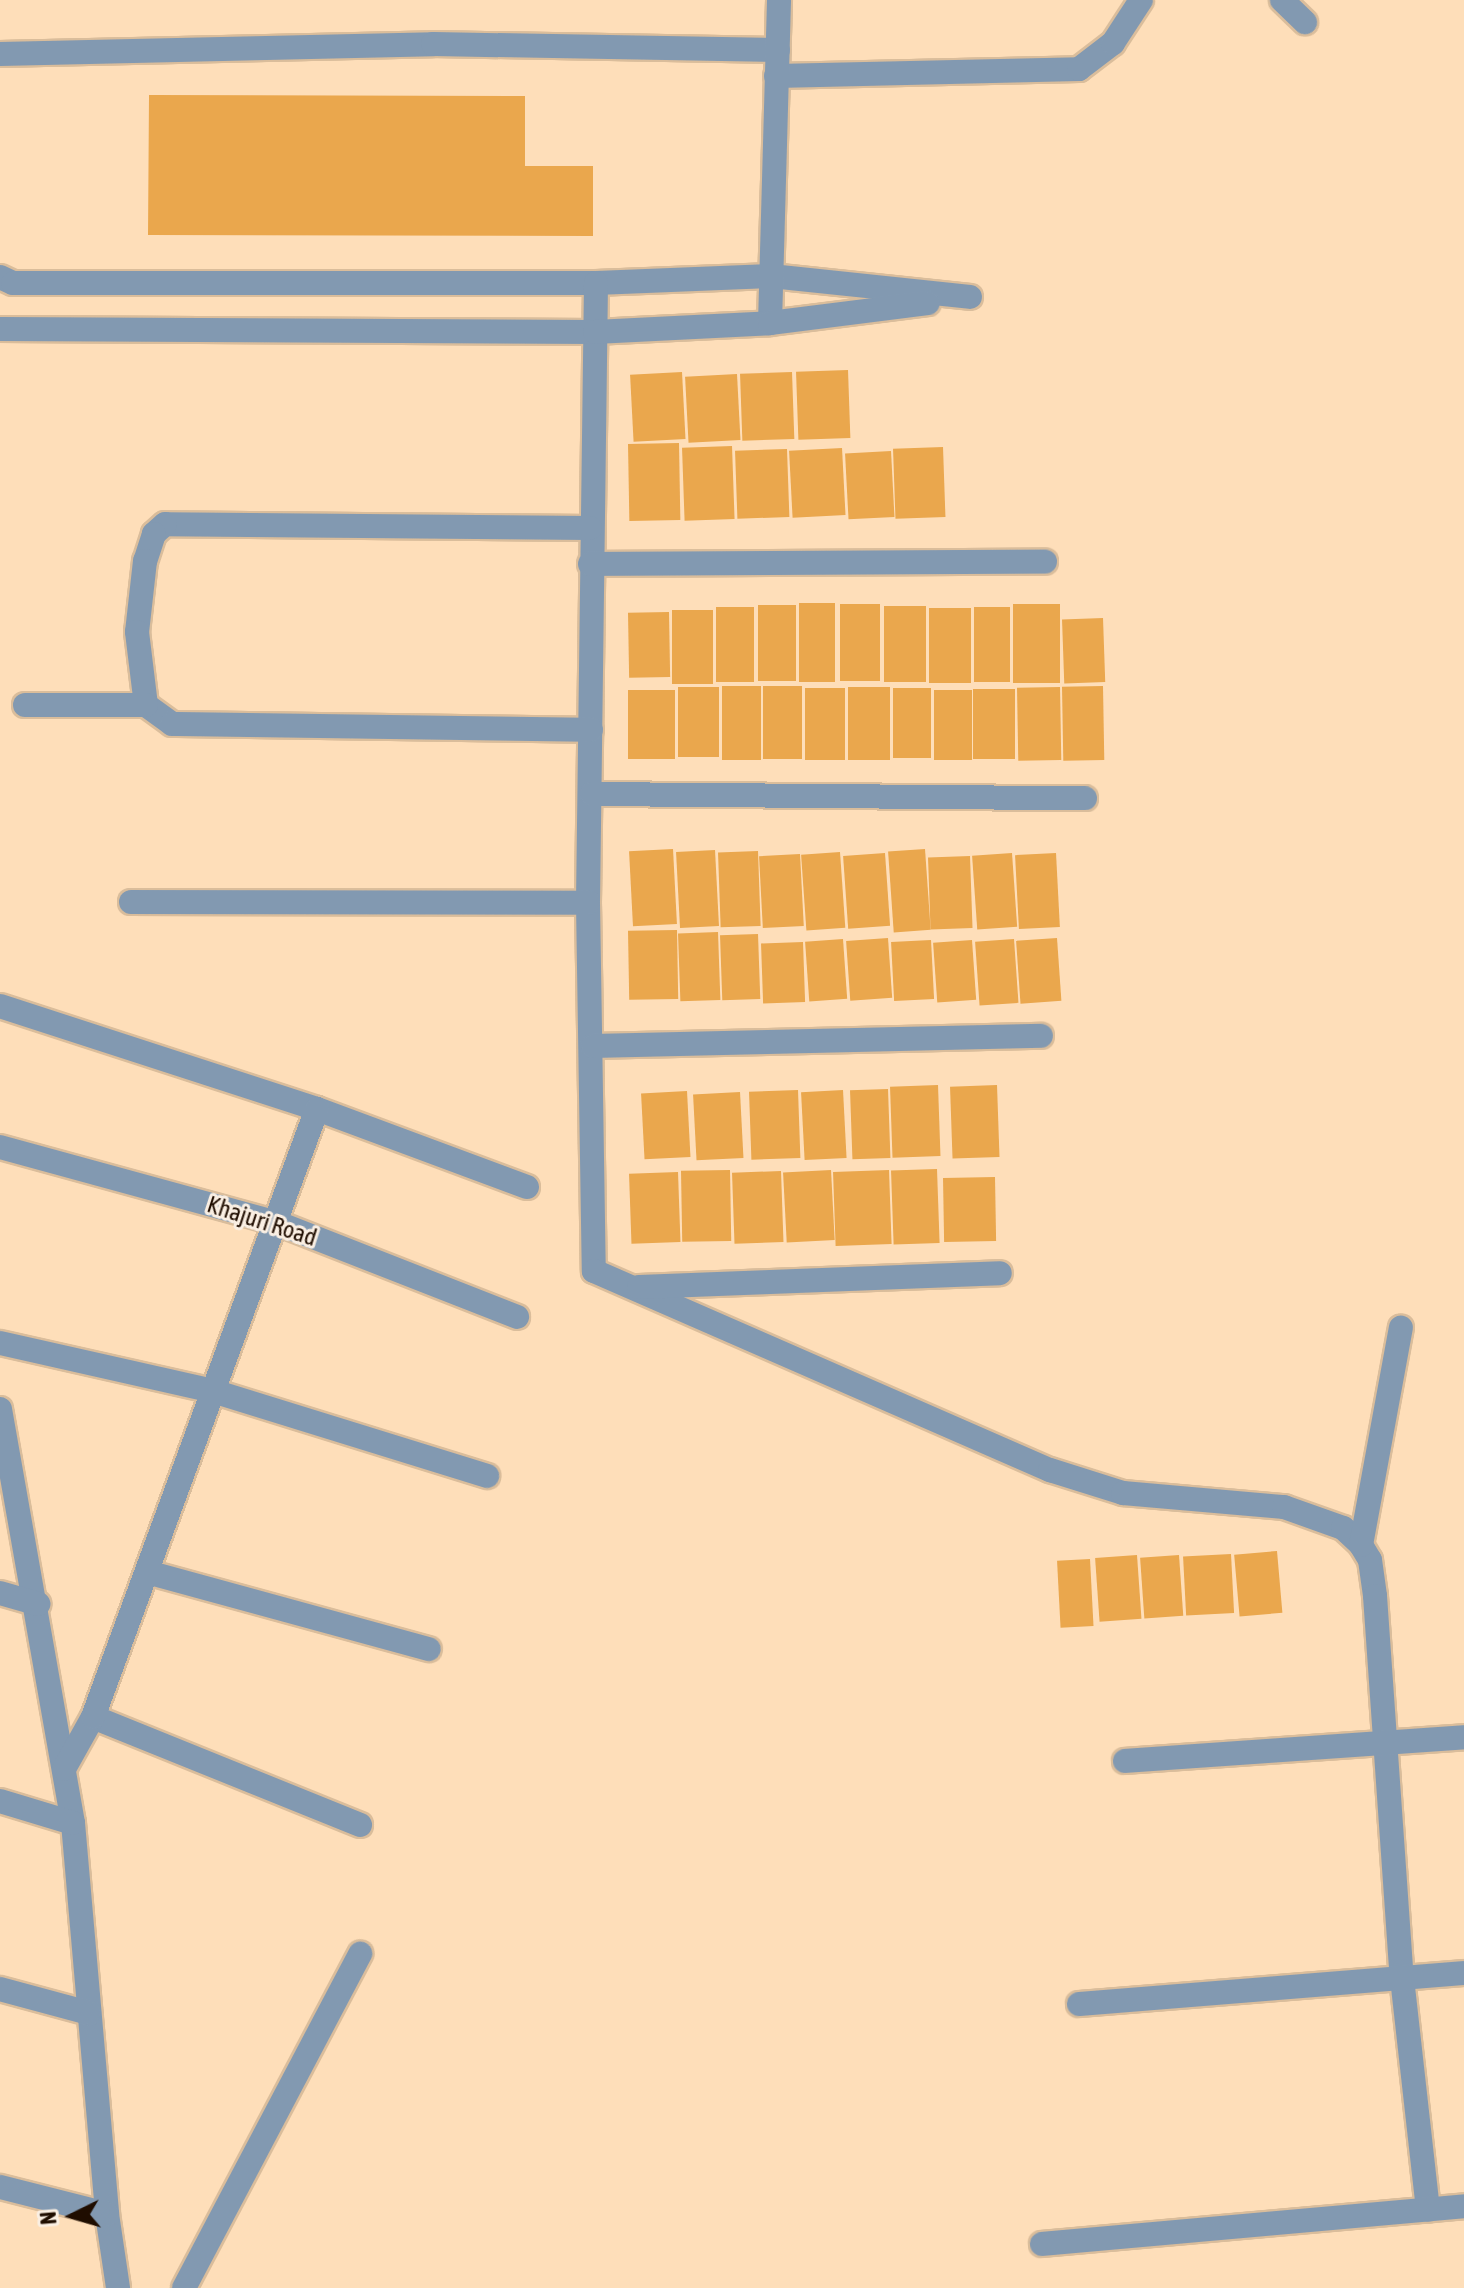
<!DOCTYPE html>
<html>
<head>
<meta charset="utf-8">
<style>
  body { margin:0 }
  #map { position:relative; width:1464px; height:2288px; overflow:hidden; background:#fedeb9; font-family:"Asap Condensed",sans-serif }
  div>[style] { position:absolute }
  .building>* { inset:0; background:#eaa74d; transform-origin:0 0 }
  .roads { filter:drop-shadow(2px 0 #dabd9b) drop-shadow(-2px 0 #dabd9b) drop-shadow(0 2px #dabd9b) drop-shadow(0 -2px #dabd9b) }
  .minor>* { height:24px; margin:-12px; padding:0 12px; transform-origin:12px; border-radius:12px; background:#8299b1 }
  span { translate:-50% -50%; white-space:nowrap; text-align:center; line-height:1.15; -webkit-text-stroke:6px #faefe3; paint-order:stroke }
  .street-label { font-size:24px; color:#1f0d00 }
  .north { position:absolute; left:32px; top:2176px; width:80px; height:80px; -webkit-text-stroke:6px #faefe3; paint-order:stroke; rotate:265deg; font-size:22px; font-weight:700; line-height:32px; text-align:center; color:#1f0d00 }
  .north::after { content:''; display:block; margin:auto; width:28px; height:36px; background:#1f0d00; clip-path:polygon(50% 0,100% 100%,50% 72%,0 100%) }
</style>
</head>
<body>
<div id="map">
  <div class="building">
    <i style="clip-path:polygon(149px 95px,525px 96px,525px 166px,593px 166px,593px 236px,148px 235px)"></i>
    <i style="left:848px;top:370px;width:68px;height:52px;rotate:88deg"></i>
    <i style="left:682px;top:372px;width:67px;height:52px;rotate:87deg"></i>
    <i style="left:792px;top:372px;width:67px;height:52px;rotate:88deg"></i>
    <i style="left:737px;top:374px;width:66px;height:52px;rotate:87deg"></i>
    <i style="left:679px;top:443px;width:77px;height:51px;rotate:89deg"></i>
    <i style="left:732px;top:446px;width:73px;height:50px;rotate:88deg"></i>
    <i style="left:943px;top:447px;width:70px;height:50px;rotate:88deg"></i>
    <i style="left:842px;top:448px;width:67px;height:53px;rotate:87deg"></i>
    <i style="left:787px;top:449px;width:68px;height:52px;rotate:88deg"></i>
    <i style="left:891px;top:451px;width:66px;height:46px;rotate:87deg"></i>
    <i style="left:799px;top:603px;width:36px;height:79px"></i>
    <i style="left:880px;top:604px;width:77px;height:40px;rotate:90deg"></i>
    <i style="left:1013px;top:604px;width:47px;height:79px"></i>
    <i style="left:758px;top:605px;width:38px;height:76px"></i>
    <i style="left:884px;top:606px;width:42px;height:76px"></i>
    <i style="left:716px;top:607px;width:38px;height:75px"></i>
    <i style="left:974px;top:607px;width:36px;height:75px"></i>
    <i style="left:929px;top:608px;width:42px;height:75px"></i>
    <i style="left:672px;top:610px;width:41px;height:74px"></i>
    <i style="left:669px;top:612px;width:65px;height:41px;rotate:89deg"></i>
    <i style="left:1103px;top:618px;width:64px;height:41px;rotate:88deg"></i>
    <i style="left:722px;top:686px;width:39px;height:74px"></i>
    <i style="left:763px;top:686px;width:39px;height:73px"></i>
    <i style="left:1103px;top:686px;width:74px;height:41px;rotate:89deg"></i>
    <i style="left:678px;top:687px;width:41px;height:70px"></i>
    <i style="left:848px;top:687px;width:42px;height:73px"></i>
    <i style="left:1060px;top:687px;width:73px;height:43px;rotate:89deg"></i>
    <i style="left:805px;top:688px;width:40px;height:72px"></i>
    <i style="left:893px;top:688px;width:38px;height:70px"></i>
    <i style="left:973px;top:689px;width:42px;height:70px"></i>
    <i style="left:628px;top:690px;width:47px;height:69px"></i>
    <i style="left:934px;top:690px;width:38px;height:70px"></i>
    <i style="left:673px;top:849px;width:75px;height:44px;rotate:87deg"></i>
    <i style="left:925px;top:849px;width:81px;height:37px;rotate:86deg"></i>
    <i style="left:715px;top:850px;width:76px;height:39px;rotate:87deg"></i>
    <i style="left:758px;top:851px;width:75px;height:40px;rotate:88deg"></i>
    <i style="left:840px;top:852px;width:76px;height:39px;rotate:86deg"></i>
    <i style="left:885px;top:853px;width:73px;height:42px;rotate:86deg"></i>
    <i style="left:1012px;top:853px;width:74px;height:40px;rotate:86deg"></i>
    <i style="left:1056px;top:853px;width:74px;height:41px;rotate:87deg"></i>
    <i style="left:800px;top:854px;width:72px;height:41px;rotate:87deg"></i>
    <i style="left:970px;top:856px;width:72px;height:42px;rotate:88deg"></i>
    <i style="left:677px;top:930px;width:69px;height:49px;rotate:89deg"></i>
    <i style="left:718px;top:932px;width:68px;height:40px;rotate:88deg"></i>
    <i style="left:758px;top:934px;width:65px;height:38px;rotate:88deg"></i>
    <i style="left:888px;top:938px;width:60px;height:42px;rotate:86deg"></i>
    <i style="left:1057px;top:938px;width:63px;height:41px;rotate:86deg"></i>
    <i style="left:843px;top:939px;width:60px;height:38px;rotate:86deg"></i>
    <i style="left:1014px;top:939px;width:64px;height:39px;rotate:86deg"></i>
    <i style="left:931px;top:940px;width:59px;height:40px;rotate:87deg"></i>
    <i style="left:972px;top:940px;width:60px;height:39px;rotate:86deg"></i>
    <i style="left:803px;top:942px;width:60px;height:42px;rotate:88deg"></i>
    <i style="left:938px;top:1085px;width:71px;height:48px;rotate:88deg"></i>
    <i style="left:997px;top:1085px;width:72px;height:47px;rotate:88deg"></i>
    <i style="left:888px;top:1089px;width:69px;height:38px;rotate:88deg"></i>
    <i style="left:798px;top:1090px;width:68px;height:49px;rotate:88deg"></i>
    <i style="left:843px;top:1090px;width:68px;height:42px;rotate:87deg"></i>
    <i style="left:687px;top:1091px;width:66px;height:46px;rotate:87deg"></i>
    <i style="left:740px;top:1092px;width:66px;height:47px;rotate:87deg"></i>
    <i style="left:937px;top:1169px;width:74px;height:46px;rotate:88deg"></i>
    <i style="left:730px;top:1170px;width:71px;height:49px;rotate:89deg"></i>
    <i style="left:831px;top:1170px;width:70px;height:48px;rotate:87deg"></i>
    <i style="left:889px;top:1170px;width:74px;height:56px;rotate:88deg"></i>
    <i style="left:781px;top:1171px;width:71px;height:49px;rotate:88deg"></i>
    <i style="left:678px;top:1172px;width:70px;height:49px;rotate:88deg"></i>
    <i style="left:995px;top:1177px;width:64px;height:52px;rotate:89deg"></i>
    <i style="left:1277px;top:1551px;width:62px;height:43px;rotate:85deg"></i>
    <i style="left:1231px;top:1554px;width:59px;height:48px;rotate:87deg"></i>
    <i style="left:1137px;top:1555px;width:64px;height:42px;rotate:86deg"></i>
    <i style="left:1179px;top:1555px;width:61px;height:39px;rotate:86deg"></i>
    <i style="left:1090px;top:1559px;width:67px;height:33px;rotate:87deg"></i>
  </div>
  <div class="roads">
    <div class="minor">
      <i style="left:1282px;top:0;width:32px;rotate:44deg"></i>
      <i style="left:0;top:54px;width:433px;rotate:-1.3deg"></i>
      <i style="left:433px;top:44px;width:345px;rotate:1deg"></i>
      <i style="left:776px;top:76px;width:303px;rotate:-1.3deg"></i>
      <i style="left:1079px;top:69px;width:43px;rotate:-37.4deg"></i>
      <i style="left:1113px;top:43px;width:51px;rotate:-56.9deg"></i>
      <i style="left:0;top:277px;width:14px;rotate:25deg"></i>
      <i style="left:13px;top:283px;width:583px"></i>
      <i style="left:596px;top:283px;width:175px;rotate:-2.3deg"></i>
      <i style="left:771px;top:276px;width:200px;rotate:6deg"></i>
      <i style="left:596px;top:283px;width:620px;rotate:90.74deg"></i>
      <i style="left:588px;top:903px;width:368px;rotate:89.1deg"></i>
      <i style="left:594px;top:1271px;width:498px;rotate:23.6deg"></i>
      <i style="left:1050px;top:1470px;width:77px;rotate:17.5deg"></i>
      <i style="left:1123px;top:1493px;width:162px;rotate:5deg"></i>
      <i style="left:1284px;top:1507px;width:63px;rotate:19.6deg"></i>
      <i style="left:1343px;top:1528px;width:25px;rotate:43deg"></i>
      <i style="left:1361px;top:1545px;width:17px;rotate:59deg"></i>
      <i style="left:1370px;top:1560px;width:36px;rotate:82deg"></i>
      <i style="left:1375px;top:1596px;width:383px;rotate:86deg"></i>
      <i style="left:1402px;top:1978px;width:233px;rotate:83.6deg"></i>
      <i style="left:770px;top:323px;width:323px;rotate:-88.4deg"></i>
      <i style="left:0;top:329px;width:595px;rotate:0.29deg"></i>
      <i style="left:595px;top:332px;width:175px;rotate:-2.9deg"></i>
      <i style="left:770px;top:323px;width:159px;rotate:-7.2deg"></i>
      <i style="left:590px;top:528px;width:425px;rotate:-179.5deg"></i>
      <i style="left:165px;top:524px;width:15px;rotate:138deg"></i>
      <i style="left:154px;top:534px;width:28px;rotate:108deg"></i>
      <i style="left:145px;top:561px;width:71px;rotate:96.4deg"></i>
      <i style="left:137px;top:632px;width:74px;rotate:83deg"></i>
      <i style="left:146px;top:705px;width:32px;rotate:36deg"></i>
      <i style="left:172px;top:724px;width:419px;rotate:0.8deg"></i>
      <i style="left:590px;top:564px;width:455px;rotate:-0.3deg"></i>
      <i style="left:25px;top:705px;width:121px"></i>
      <i style="left:592px;top:794px;width:493px;rotate:0.5deg"></i>
      <i style="left:131px;top:902px;width:457px;rotate:0.1deg"></i>
      <i style="left:0;top:1006px;width:333px;rotate:18deg"></i>
      <i style="left:317px;top:1109px;width:224px;rotate:20.4deg"></i>
      <i style="left:593px;top:1046px;width:448px;rotate:-1.3deg"></i>
      <i style="left:0;top:1147px;width:285px;rotate:15.3deg"></i>
      <i style="left:275px;top:1222px;width:260px;rotate:21.4deg"></i>
      <i style="left:639px;top:1287px;width:361px;rotate:-2.2deg"></i>
      <i style="left:0;top:1343px;width:218px;rotate:12.7deg"></i>
      <i style="left:213px;top:1391px;width:287px;rotate:17.2deg"></i>
      <i style="left:0;top:1409px;width:420px;rotate:80deg"></i>
      <i style="left:73px;top:1823px;width:392px;rotate:85deg"></i>
      <i style="left:107px;top:2214px;width:75px;rotate:81.5deg"></i>
      <i style="left:1361px;top:1545px;width:221px;rotate:-79.6deg"></i>
      <i style="left:147px;top:1572px;width:292px;rotate:15.3deg"></i>
      <i style="left:0;top:1593px;width:40px;rotate:16deg"></i>
      <i style="left:93px;top:1717px;width:288px;rotate:22deg"></i>
      <i style="left:1125px;top:1761px;width:340px;rotate:-4deg"></i>
      <i style="left:64px;top:1769px;width:60px;rotate:-60.9deg"></i>
      <i style="left:93px;top:1717px;width:648px;rotate:-69.78deg"></i>
      <i style="left:0;top:1801px;width:76px;rotate:16.8deg"></i>
      <i style="left:0;top:1989px;width:92px;rotate:15.1deg"></i>
      <i style="left:1079px;top:2004px;width:386px;rotate:-4.6deg"></i>
      <i style="left:0;top:2187px;width:110px;rotate:14.2deg"></i>
      <i style="left:1042px;top:2244px;width:424px;rotate:-5.1deg"></i>
      <i style="left:184px;top:2288px;width:378px;rotate:-62.2deg"></i>
    </div>
  </div>
  <div class="street-label">
    <span style="left:262px;top:1221px;rotate:18deg">Khajuri Road</span>
  </div>
  <div class="north">N</div>
</div>
</body>
</html>
